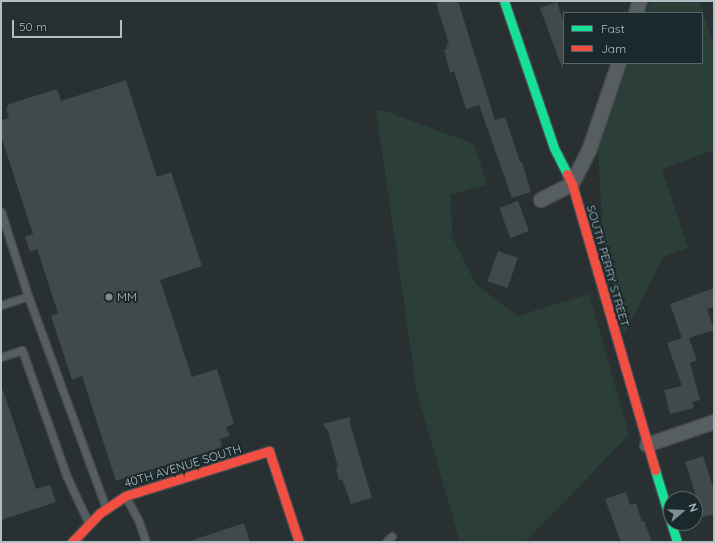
<!DOCTYPE html>
<html>
<head>
<meta charset="utf-8">
<style>
  body { margin:0 }
  #map { position:relative; width:715px; height:543px; overflow:hidden; background:#283032; font-family:Quicksand,sans-serif }
  div>[style] { position:absolute }
  .green>* { inset:0; background:#2b3f38 }
  .building>* { inset:0; background:#42494b; transform-origin:0 0 }
  .roads { filter:drop-shadow(1px 0 #464b4d) drop-shadow(-1px 0 #464b4d) drop-shadow(0 1px #464b4d) drop-shadow(0 -1px #464b4d) }
  .lane>* { height:7px; margin:-3.5px; padding:0 3.5px; transform-origin:3.5px; border-radius:3.5px; background:#575e61 }
  .street>* { height:14px; margin:-7px; padding:0 7px; transform-origin:7px; border-radius:7px; background:#575e61 }
  .fast>* { height:9px; margin:-4.5px; padding:0 4.5px; transform-origin:4.5px; border-radius:4.5px; background:#16e098 }
  .jam>* { height:9px; margin:-4.5px; padding:0 4.5px; transform-origin:4.5px; border-radius:4.5px; background:#f24e42 }
  .dots>* { width:11px; height:11px; translate:-50% -50%; box-sizing:border-box; border:2px solid #1b282c; border-radius:50% }
  span { translate:-50% -50%; white-space:nowrap; text-align:center; line-height:1.15; -webkit-text-stroke:4px #1b282c; paint-order:stroke }
  .street-label { font-size:12px; color:#b1bfc4 }
  .poi-label { font-size:12px; color:#b1bfc4 }
  .left { translate:0 -50%; text-align:left }
  .frame { position:absolute; inset:0; border:2px solid #b1bfc4; pointer-events:none }
  .legend { position:absolute; left:563px; top:12px; width:140px; height:52px; box-sizing:border-box; background:#1b282c; border:1px solid #576469; margin:0; padding:5px 7px; list-style:none; font-size:12px; color:#b1bfc4 }
  .legend li { display:flex; align-items:center; gap:8px; height:20px }
  .legend b { width:20px; border:1px solid #576469 }
  .north { position:absolute; left:663px; top:491px; width:40px; height:40px; box-sizing:border-box; background:#1b282c; border:1px solid #576469; border-radius:50%; rotate:71deg; font-size:11px; font-weight:700; line-height:16px; text-align:center; color:#b1bfc4 }
  .north::after { content:''; display:block; margin:auto; width:14px; height:18px; background:#818d91; clip-path:polygon(50% 0,100% 100%,50% 72%,0 100%) }
  .scale { position:absolute; left:12px; top:20px; width:110px; height:18px; box-sizing:border-box; border:2px solid #b1bfc4; border-top:0; padding-left:5px; font-size:12px; line-height:14px; white-space:nowrap; color:#b1bfc4; -webkit-text-stroke:3px #1b282c; paint-order:stroke }
</style>
</head>
<body>
<div id="map">
  <div class="green">
    <i style="clip-path:polygon(650px 1px,699px 1px,714px 47px,714px 150px,662px 169px,688px 248px,663px 257px,624px 335px,603px 237px,598px 149px,628px 63px,702px 63px,702px 13px,646px 13px)"></i>
    <i style="clip-path:polygon(376px 110px,385px 111px,474px 144px,487px 184px,451px 195px,452px 236px,476px 284px,517px 316px,589px 294px,629px 435px,525px 542px,460px 542px,417px 392px)"></i>
  </div>
  <div class="building">
    <i style="clip-path:polygon(442px 1px,458px 1px,495px 120px,505px 117px,520px 162px,522px 162px,531px 192px,512px 198px,479px 105px,466px 109px,454px 71px,450px 73px,444px 50px,447px 49px,446px 45px,449px 44px,436px 3px)"></i>
    <i style="clip-path:polygon(557px 2px,564px 24px,563px 70px,540px 8px)"></i>
    <i style="clip-path:polygon(126px 80px,157px 177px,171px 172px,202px 266px,160px 280px,192px 377px,217px 369px,234px 424px,226px 427px,230px 436px,220px 439px,222px 447px,116px 481px,82px 376px,72px 380px,51px 316px,58px 313px,37px 249px,30px 252px,25px 237px,33px 234px,1px 136px,1px 120px,9px 118px,6px 109px,9px 104px,57px 89px,61px 101px)"></i>
    <i style="left:518px;top:201px;width:32px;height:20px;rotate:70deg"></i>
    <i style="left:498px;top:251px;width:21px;height:32px;rotate:19deg"></i>
    <i style="clip-path:polygon(714px 288px,714px 307px,707px 309px,714px 330px,689px 338px,697px 360px,690px 363px,700px 400px,692px 402px,694px 408px,670px 414px,664px 390px,682px 386px,667px 343px,682px 338px,670px 304px)"></i>
    <i style="clip-path:polygon(1px 390px,3px 390px,36px 489px,50px 485px,56px 502px,1px 520px)"></i>
    <i style="clip-path:polygon(350px 417px,350px 424px,372px 498px,351px 504px,342px 479px,339px 480px,336px 468px,338px 467px,328px 431px,323px 424px)"></i>
    <i style="clip-path:polygon(703px 456px,714px 490px,714px 514px,703px 517px,685px 462px)"></i>
    <i style="clip-path:polygon(626px 492px,630px 505px,636px 503px,642px 522px,644px 521px,652px 542px,621px 542px,605px 499px)"></i>
    <i style="clip-path:polygon(244px 523px,250px 542px,193px 542px,193px 540px)"></i>
  </div>
  <div class="roads">
    <div class="lane">
      <i style="left:1px;top:212px;width:88px;rotate:72.2deg"></i>
      <i style="left:28px;top:296px;width:226px;rotate:69.8deg"></i>
      <i style="left:1px;top:305px;width:28px;rotate:-18deg"></i>
      <i style="left:1px;top:357px;width:22px;rotate:-18deg"></i>
      <i style="left:22px;top:350px;width:135px;rotate:70.5deg"></i>
      <i style="left:67px;top:477px;width:50px;rotate:65deg"></i>
      <i style="left:125px;top:496px;width:26px;rotate:61deg"></i>
      <i style="left:138px;top:519px;width:24px;rotate:71deg"></i>
      <i style="left:386px;top:542px;width:8px;rotate:-45deg"></i>
    </div>
    <div class="street">
      <i style="left:636px;top:13px;width:13px;rotate:-72deg"></i>
      <i style="left:541px;top:200px;width:35px;rotate:-27deg"></i>
      <i style="left:572px;top:184px;width:37px;rotate:-63deg"></i>
      <i style="left:589px;top:151px;width:93px;rotate:-71.2deg"></i>
      <i style="left:647px;top:445px;width:71px;rotate:-18.9deg"></i>
    </div>
    <div class="fast">
      <i style="left:504px;top:1px;width:155px;rotate:71.2deg"></i>
      <i style="left:554px;top:148px;width:29px;rotate:63deg"></i>
      <i style="left:655px;top:470px;width:75px;rotate:73deg"></i>
    </div>
    <div class="jam">
      <i style="left:567px;top:174px;width:11px;rotate:63deg"></i>
      <i style="left:572px;top:184px;width:298px;rotate:73.8deg"></i>
      <i style="left:72px;top:542px;width:40px;rotate:-46deg"></i>
      <i style="left:100px;top:513px;width:30px;rotate:-34deg"></i>
      <i style="left:125px;top:496px;width:151px;rotate:-17.4deg"></i>
      <i style="left:269px;top:451px;width:96px;rotate:71.8deg"></i>
    </div>
  </div>
  <div class="dots">
    <i style="left:109px;top:297px;background:#818d91"></i>
  </div>
  <div class="street-label">
    <span style="left:608px;top:266px;rotate:74deg">SOUTH PERRY STREET</span>
    <span style="left:183px;top:466px;rotate:-17deg">40TH AVENUE SOUTH</span>
  </div>
  <div class="poi-label">
    <span class="left" style="left:117px;top:297px">MM</span>
  </div>
  <div class="frame"></div>
  <ul class="legend">
  <li><b style="height:5px;background:#16e098"></b>Fast</li>
  <li><b style="height:5px;background:#f24e42"></b>Jam</li>
  </ul>
  <div class="north">N</div>
  <div class="scale">50 m</div>
</div>
</body>
</html>
